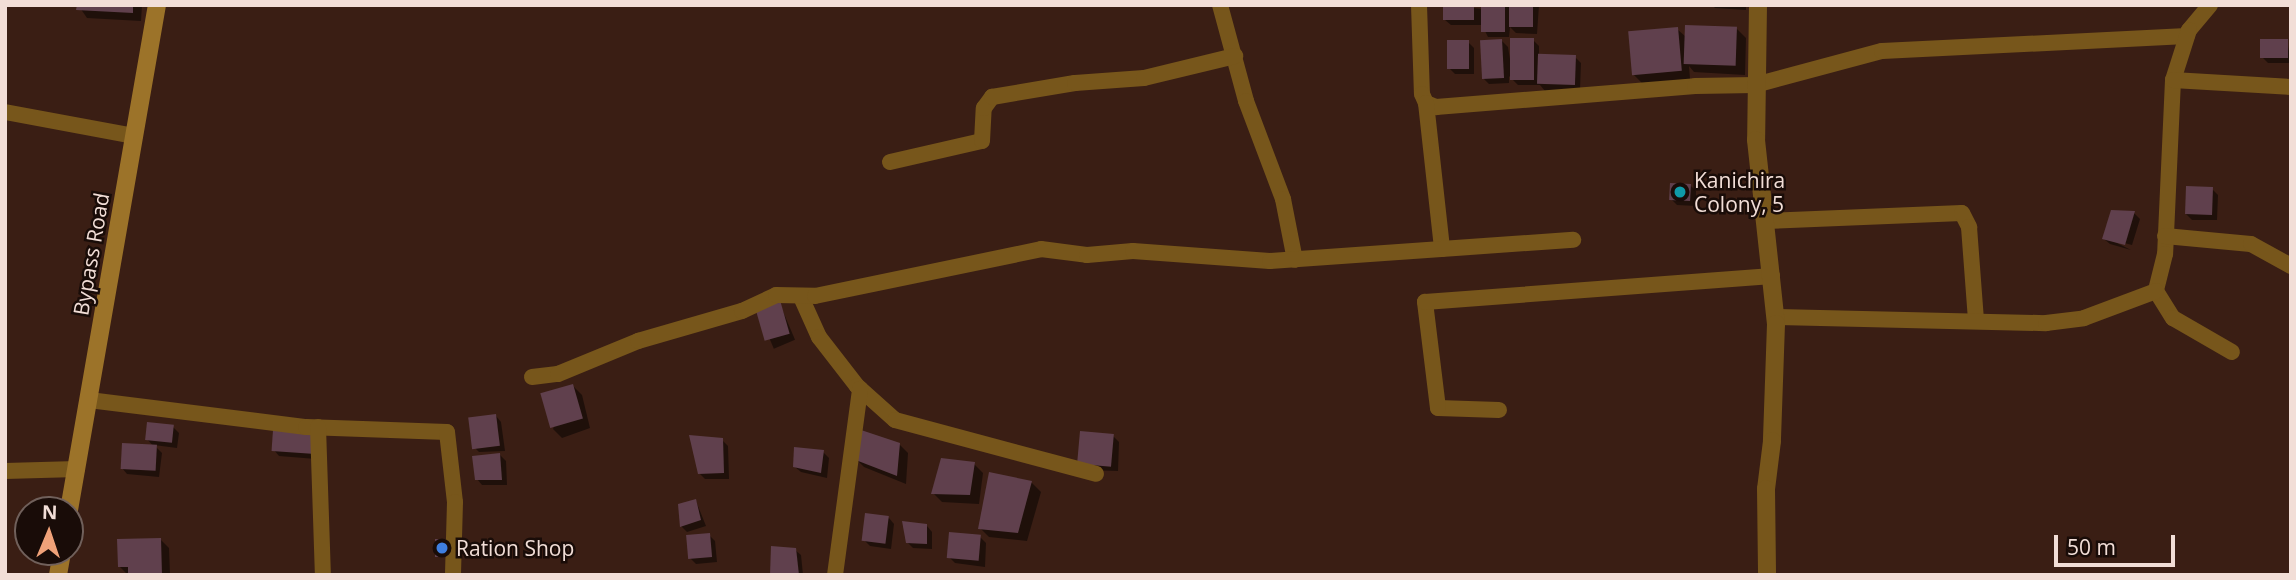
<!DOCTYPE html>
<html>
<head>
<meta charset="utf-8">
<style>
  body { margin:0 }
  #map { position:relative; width:2296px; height:580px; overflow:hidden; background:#3a1e14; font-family:"Open Sans",sans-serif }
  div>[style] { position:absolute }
  .shadow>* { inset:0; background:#0007; transform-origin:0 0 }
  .building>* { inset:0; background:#60404d; transform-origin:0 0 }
  .minor>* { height:16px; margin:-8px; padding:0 8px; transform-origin:8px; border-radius:8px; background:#77561b }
  .tertiary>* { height:18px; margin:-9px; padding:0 9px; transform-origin:9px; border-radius:9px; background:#77561b }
  .secondary>* { height:18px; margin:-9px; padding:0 9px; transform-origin:9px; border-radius:9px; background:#9c7329 }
  .dots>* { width:19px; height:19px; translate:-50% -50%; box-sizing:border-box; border:4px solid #190c08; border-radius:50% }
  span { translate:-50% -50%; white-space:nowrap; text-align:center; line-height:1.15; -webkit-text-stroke:5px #190c08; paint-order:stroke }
  .poi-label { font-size:21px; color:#f2ded7 }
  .left { translate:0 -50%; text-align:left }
  .street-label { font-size:21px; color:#f2ded7 }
  .frame { position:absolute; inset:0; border:7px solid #f2ded7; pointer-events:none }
  .north { position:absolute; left:14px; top:496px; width:70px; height:70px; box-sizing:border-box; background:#190c08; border:2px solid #70605b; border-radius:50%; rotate:2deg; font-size:19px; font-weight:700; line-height:28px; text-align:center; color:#f2ded7 }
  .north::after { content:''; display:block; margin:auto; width:24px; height:32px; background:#f0a279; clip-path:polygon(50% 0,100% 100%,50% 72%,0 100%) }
  .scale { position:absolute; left:2054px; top:535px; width:121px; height:32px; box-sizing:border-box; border:4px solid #f2ded7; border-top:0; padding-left:9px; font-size:21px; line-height:24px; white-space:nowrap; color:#f2ded7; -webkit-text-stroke:5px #190c08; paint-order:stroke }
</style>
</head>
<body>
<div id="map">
  <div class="shadow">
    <i style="clip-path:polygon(78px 5px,142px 5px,141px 21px,87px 18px)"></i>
    <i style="clip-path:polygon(1445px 5px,1483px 9px,1483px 5px,1539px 5px,1537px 34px,1516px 33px,1510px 27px,1509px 37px,1488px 37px,1482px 25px,1451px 25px,1445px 20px)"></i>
    <i style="clip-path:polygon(1712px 5px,1746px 5px,1746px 10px,1715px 8px)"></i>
    <i style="clip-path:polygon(1677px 29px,1686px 37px,1737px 29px,1746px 38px,1745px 75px,1694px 72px,1689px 66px,1690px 79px,1643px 84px,1634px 75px)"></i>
    <i style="clip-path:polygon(1533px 40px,1539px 46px,1539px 57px,1575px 57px,1581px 63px,1580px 90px,1545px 91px,1540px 85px,1518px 85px,1509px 76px,1509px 83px,1489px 84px,1483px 78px,1502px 41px,1508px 47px,1512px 71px)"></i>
    <i style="clip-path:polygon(2287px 40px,2291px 63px,2268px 63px,2262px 57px)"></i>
    <i style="clip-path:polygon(1468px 42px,1474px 48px,1474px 74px,1455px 74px,1449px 68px)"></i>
    <i style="clip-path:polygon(1690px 185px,1696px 191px,1696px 206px,1677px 205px,1671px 199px)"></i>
    <i style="clip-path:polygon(2212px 189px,2218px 195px,2217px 220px,2192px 220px,2186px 214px)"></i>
    <i style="clip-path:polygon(2134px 213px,2140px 219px,2132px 245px,2109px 239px,2131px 250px,2110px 244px,2104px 239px)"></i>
    <i style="left:779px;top:302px;width:41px;height:23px;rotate:67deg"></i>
    <i style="clip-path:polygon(573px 386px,582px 395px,590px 428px,562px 438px,553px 429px)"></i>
    <i style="clip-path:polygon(496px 416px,501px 422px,505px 451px,479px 452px,473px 446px)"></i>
    <i style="clip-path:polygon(173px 427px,179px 433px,177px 448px,154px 445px,162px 453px,159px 477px,127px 474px,122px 468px,154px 447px,147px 439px)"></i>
    <i style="clip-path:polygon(312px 435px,316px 459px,279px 456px,274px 450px)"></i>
    <i style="clip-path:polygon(1113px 436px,1119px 442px,1118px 471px,1087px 470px)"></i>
    <i style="clip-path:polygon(722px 440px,728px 446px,729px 479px,705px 479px,699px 473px)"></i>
    <i style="clip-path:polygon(899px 444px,908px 453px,906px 484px,864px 467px,855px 458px)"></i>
    <i style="clip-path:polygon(823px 452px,829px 458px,827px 478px,801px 472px,795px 467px)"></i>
    <i style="clip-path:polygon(500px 455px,506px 461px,507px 485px,482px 485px,477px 479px)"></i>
    <i style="clip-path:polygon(974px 464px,983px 473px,979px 504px,942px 502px,933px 493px)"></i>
    <i style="clip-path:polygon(990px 474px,1032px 483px,1041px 492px,1027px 541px,989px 537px,980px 528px)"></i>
    <i style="clip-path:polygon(696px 501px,706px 526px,687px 532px,681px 526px)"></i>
    <i style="clip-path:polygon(889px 518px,894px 524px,891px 549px,870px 546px,864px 540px)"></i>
    <i style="clip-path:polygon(927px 526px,932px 532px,932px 549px,913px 548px,907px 542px)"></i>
    <i style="clip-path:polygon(709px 535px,715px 541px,717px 562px,696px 564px,690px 558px)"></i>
    <i style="clip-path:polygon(980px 537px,986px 543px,985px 567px,955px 563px,949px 557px)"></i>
    <i style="clip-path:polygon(160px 539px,169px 548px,170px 575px,128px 575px,120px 567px)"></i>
    <i style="clip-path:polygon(795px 550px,801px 555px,803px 575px,772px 575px)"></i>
  </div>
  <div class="building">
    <i style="clip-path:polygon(77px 5px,133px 5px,133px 13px,76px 10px)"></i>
    <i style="left:1443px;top:5px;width:31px;height:15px"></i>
    <i style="left:1481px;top:5px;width:24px;height:27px"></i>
    <i style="left:1509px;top:5px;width:24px;height:22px"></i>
    <i style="left:1685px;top:25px;width:52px;height:39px;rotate:2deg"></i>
    <i style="left:1678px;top:27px;width:44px;height:50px;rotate:85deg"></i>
    <i style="left:1510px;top:38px;width:24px;height:42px"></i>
    <i style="left:1502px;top:39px;width:39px;height:22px;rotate:87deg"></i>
    <i style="left:2260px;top:39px;width:28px;height:19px"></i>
    <i style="left:1447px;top:40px;width:22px;height:29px"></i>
    <i style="left:1576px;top:55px;width:30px;height:38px;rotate:92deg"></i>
    <i style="left:1670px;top:183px;width:21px;height:17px;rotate:3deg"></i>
    <i style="left:2213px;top:187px;width:28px;height:27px;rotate:92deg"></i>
    <i style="clip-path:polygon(2111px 210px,2135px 211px,2125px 245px,2102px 239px)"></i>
    <i style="left:780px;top:300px;width:35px;height:26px;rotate:74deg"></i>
    <i style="left:573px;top:384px;width:36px;height:34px;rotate:74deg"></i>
    <i style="left:496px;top:414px;width:32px;height:28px;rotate:83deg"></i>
    <i style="left:147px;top:422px;width:27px;height:18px;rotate:6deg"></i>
    <i style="left:273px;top:430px;width:40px;height:21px;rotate:4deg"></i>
    <i style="clip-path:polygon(861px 430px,900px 443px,897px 476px,853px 459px)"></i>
    <i style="left:1080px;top:431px;width:34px;height:33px;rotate:5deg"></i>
    <i style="clip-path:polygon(689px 435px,723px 438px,724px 473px,698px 474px)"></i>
    <i style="left:122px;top:443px;width:35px;height:26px;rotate:3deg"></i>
    <i style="clip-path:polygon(794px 447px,824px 450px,821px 473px,793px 467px)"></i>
    <i style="clip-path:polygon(500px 453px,502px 480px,475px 480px,472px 456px)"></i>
    <i style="clip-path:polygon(941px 458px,975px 462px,970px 495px,931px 494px)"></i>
    <i style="clip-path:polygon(989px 472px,1032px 481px,1018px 533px,978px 529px)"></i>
    <i style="clip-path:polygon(696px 499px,701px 520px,680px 527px,678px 504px)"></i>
    <i style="left:865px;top:513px;width:24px;height:28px;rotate:7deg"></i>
    <i style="clip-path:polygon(902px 521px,927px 524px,927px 544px,906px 543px)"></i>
    <i style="left:949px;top:532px;width:32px;height:26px;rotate:5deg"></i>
    <i style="left:710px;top:533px;width:24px;height:24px;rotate:85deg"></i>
    <i style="clip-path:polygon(161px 538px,162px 575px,128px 575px,128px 567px,118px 567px,117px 539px)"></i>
    <i style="left:435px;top:539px;width:14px;height:18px"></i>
    <i style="clip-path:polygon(771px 546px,796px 548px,799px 575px,770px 575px)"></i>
  </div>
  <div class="minor">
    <i style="left:1220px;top:5px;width:99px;rotate:74.8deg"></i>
    <i style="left:1246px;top:101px;width:105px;rotate:69.3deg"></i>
    <i style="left:1283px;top:199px;width:62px;rotate:78.9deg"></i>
    <i style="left:1419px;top:5px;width:89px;rotate:88.1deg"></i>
    <i style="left:1422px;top:94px;width:10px;rotate:66deg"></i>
    <i style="left:1426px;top:103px;width:11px;rotate:22deg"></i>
    <i style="left:1436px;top:107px;width:260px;rotate:-4.6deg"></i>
    <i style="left:1695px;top:86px;width:60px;rotate:-1deg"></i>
    <i style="left:1755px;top:85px;width:131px;rotate:-15deg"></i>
    <i style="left:1882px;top:51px;width:305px;rotate:-2.8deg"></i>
    <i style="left:2210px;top:5px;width:33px;rotate:130deg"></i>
    <i style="left:2189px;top:30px;width:52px;rotate:107.7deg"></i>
    <i style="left:2173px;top:80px;width:174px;rotate:92.6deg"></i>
    <i style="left:2165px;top:254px;width:38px;rotate:104deg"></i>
    <i style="left:2156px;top:291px;width:32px;rotate:58deg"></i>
    <i style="left:2173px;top:318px;width:68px;rotate:30deg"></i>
    <i style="left:2173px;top:80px;width:118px;rotate:3.4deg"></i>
    <i style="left:1426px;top:103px;width:147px;rotate:83.7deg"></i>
    <i style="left:5px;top:112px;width:132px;rotate:10.5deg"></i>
    <i style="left:890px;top:162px;width:94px;rotate:-12.9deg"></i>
    <i style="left:982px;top:141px;width:33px;rotate:-87deg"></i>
    <i style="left:984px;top:108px;width:14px;rotate:-54deg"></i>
    <i style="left:992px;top:97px;width:84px;rotate:-9.6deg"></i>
    <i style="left:1075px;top:83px;width:69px;rotate:-4.1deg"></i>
    <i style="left:1144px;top:78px;width:94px;rotate:-13.6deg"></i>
    <i style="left:1765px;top:221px;width:197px;rotate:-2.3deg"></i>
    <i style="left:1962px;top:213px;width:16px;rotate:63deg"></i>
    <i style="left:1969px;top:227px;width:94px;rotate:85.7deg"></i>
    <i style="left:2165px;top:236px;width:86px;rotate:5.3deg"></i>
    <i style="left:2251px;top:244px;width:46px;rotate:28.8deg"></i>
    <i style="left:801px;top:297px;width:44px;rotate:65.8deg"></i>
    <i style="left:819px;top:337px;width:62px;rotate:52.2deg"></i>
    <i style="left:857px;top:386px;width:51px;rotate:41.8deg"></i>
    <i style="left:895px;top:420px;width:208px;rotate:15deg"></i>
    <i style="left:1775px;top:317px;width:271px;rotate:1.3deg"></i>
    <i style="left:2046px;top:323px;width:38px;rotate:-7deg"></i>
    <i style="left:2084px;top:318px;width:77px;rotate:-20.6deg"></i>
    <i style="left:532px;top:377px;width:26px;rotate:-7deg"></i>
    <i style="left:558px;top:374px;width:87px;rotate:-22.4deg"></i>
    <i style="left:638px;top:341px;width:108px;rotate:-16.1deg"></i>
    <i style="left:742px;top:311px;width:38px;rotate:-25deg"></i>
    <i style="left:776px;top:295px;width:39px;rotate:1deg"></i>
    <i style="left:815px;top:296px;width:231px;rotate:-11.7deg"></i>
    <i style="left:1041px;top:249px;width:46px;rotate:7.4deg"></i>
    <i style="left:1087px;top:255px;width:46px;rotate:-5deg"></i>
    <i style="left:1133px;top:251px;width:137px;rotate:4.2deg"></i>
    <i style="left:1270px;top:261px;width:304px;rotate:-4deg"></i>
    <i style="left:89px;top:400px;width:219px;rotate:7.1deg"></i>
    <i style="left:306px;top:427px;width:141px;rotate:2deg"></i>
    <i style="left:447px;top:432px;width:70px;rotate:83.5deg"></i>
    <i style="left:455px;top:502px;width:73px;rotate:91.6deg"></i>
    <i style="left:1499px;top:410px;width:61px;rotate:-178.1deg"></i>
    <i style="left:1438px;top:408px;width:107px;rotate:-97deg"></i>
    <i style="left:1425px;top:302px;width:348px;rotate:-4.3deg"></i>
    <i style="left:318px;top:427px;width:148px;rotate:88.1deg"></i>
    <i style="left:5px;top:471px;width:72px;rotate:-1.6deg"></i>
    <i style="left:835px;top:575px;width:188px;rotate:-82.3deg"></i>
  </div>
  <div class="tertiary">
    <i style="left:1758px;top:5px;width:135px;rotate:90.8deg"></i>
    <i style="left:1756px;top:140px;width:185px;rotate:83.8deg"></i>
    <i style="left:1776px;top:324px;width:117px;rotate:92deg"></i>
    <i style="left:1772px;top:441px;width:48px;rotate:97.1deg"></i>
    <i style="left:1766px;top:489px;width:86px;rotate:89.3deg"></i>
  </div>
  <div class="secondary">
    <i style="left:69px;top:510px;width:513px;rotate:-80.12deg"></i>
    <i style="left:58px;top:575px;width:23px;rotate:-80deg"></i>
  </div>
  <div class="dots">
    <i style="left:1680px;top:192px;background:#0f9aa8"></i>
    <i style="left:442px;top:548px;background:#3f7fe0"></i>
  </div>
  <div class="poi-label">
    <span class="left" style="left:1694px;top:192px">Kanichira<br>Colony, 5</span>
    <span class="left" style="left:456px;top:548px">Ration Shop</span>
  </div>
  <div class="street-label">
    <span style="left:91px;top:254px;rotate:-80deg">Bypass Road</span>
  </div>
  <div class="frame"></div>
  <div class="north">N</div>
  <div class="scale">50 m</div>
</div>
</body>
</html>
